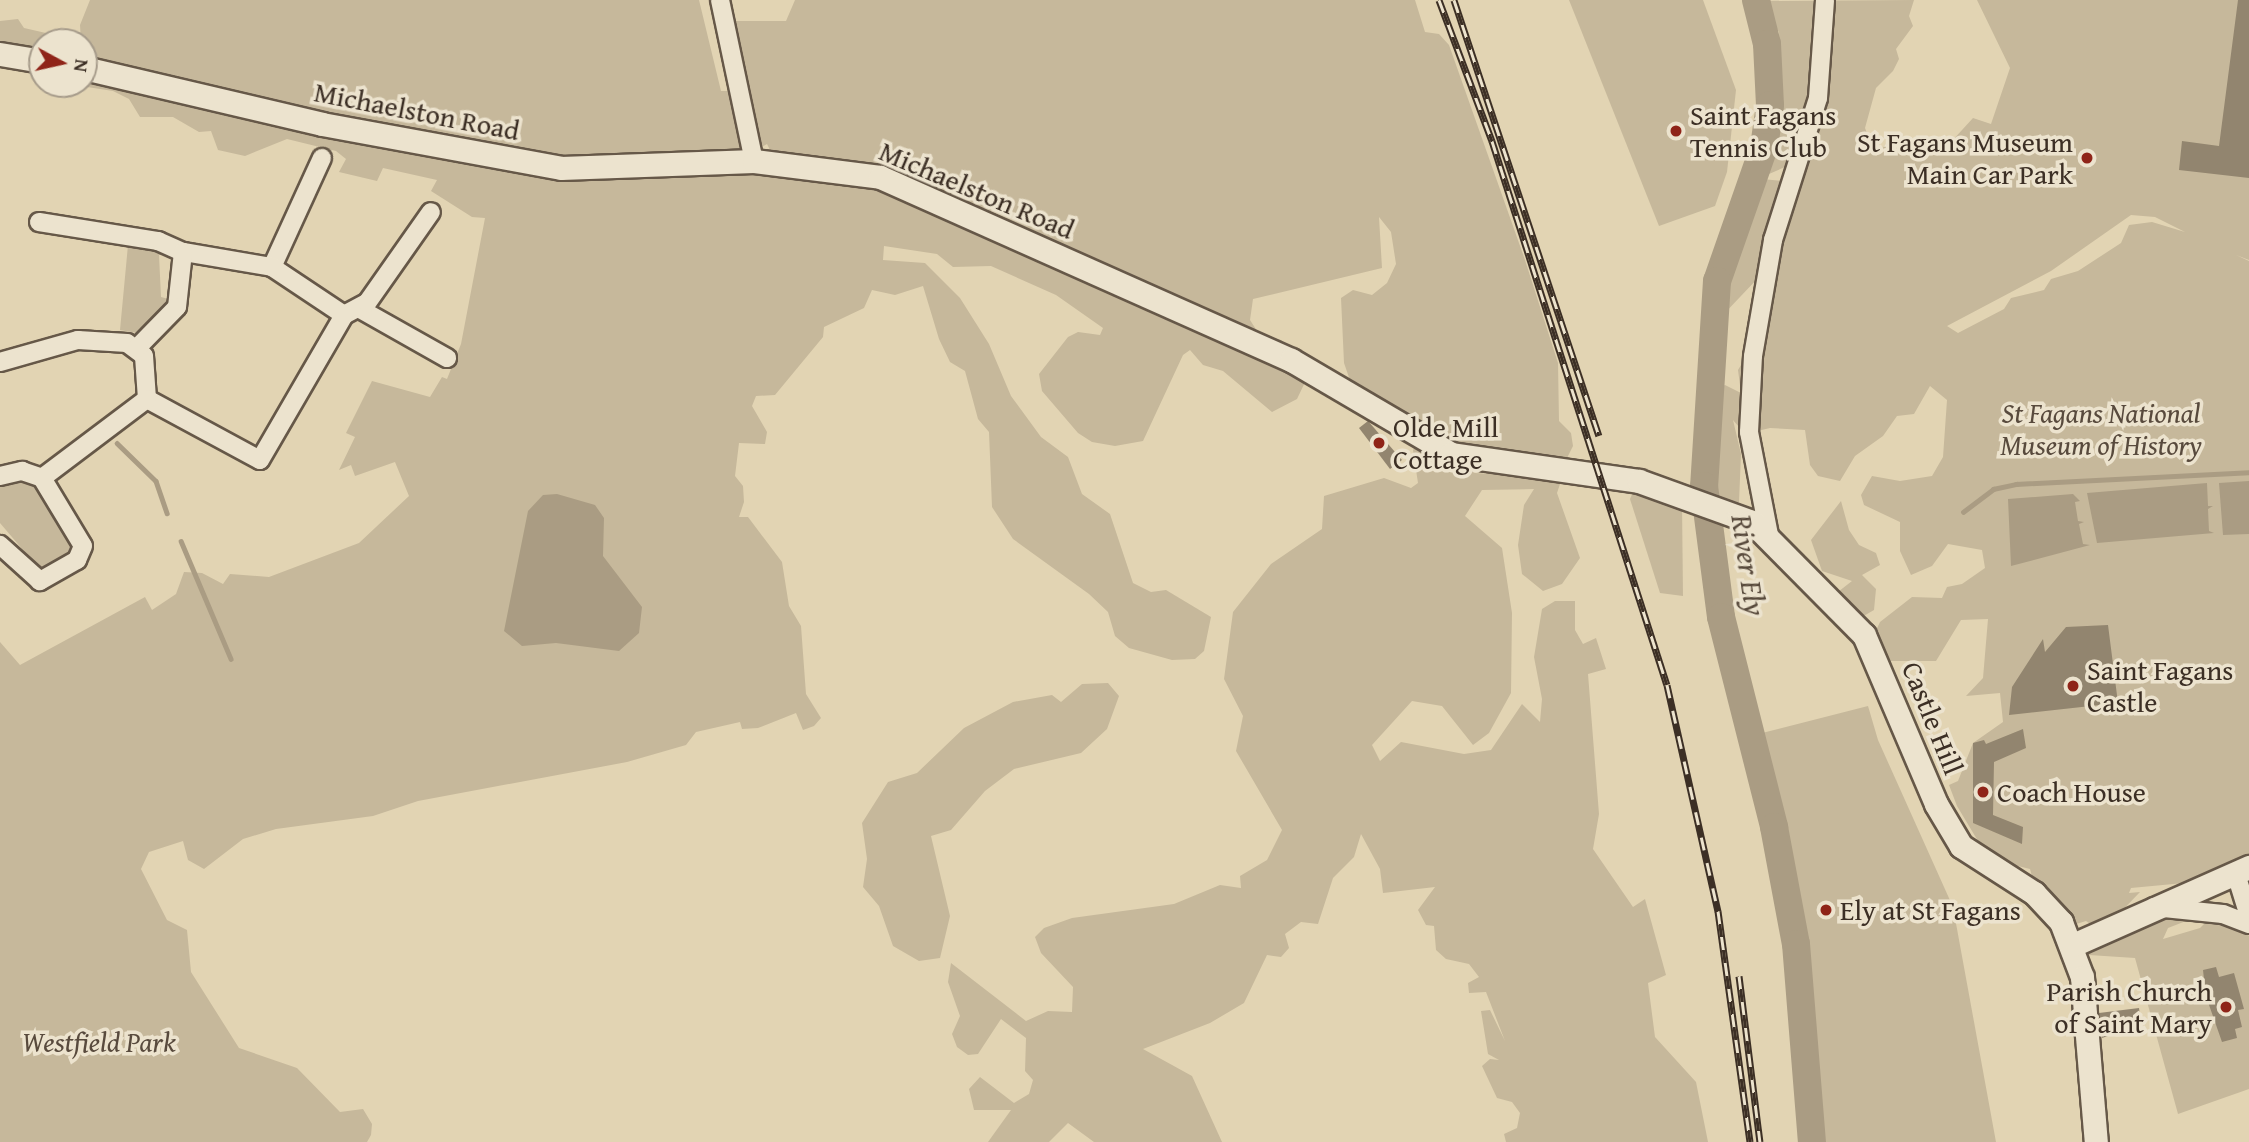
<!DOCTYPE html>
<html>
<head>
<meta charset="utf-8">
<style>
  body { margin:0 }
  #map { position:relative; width:2249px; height:1142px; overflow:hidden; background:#e2d4b3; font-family:"Gentium Book Plus",serif }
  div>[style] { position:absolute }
  .green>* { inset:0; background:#c6b89b }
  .water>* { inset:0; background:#aa9c83 }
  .stream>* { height:4.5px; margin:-2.25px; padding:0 2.25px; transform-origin:2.25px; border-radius:2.25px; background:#aa9c83 }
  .river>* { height:28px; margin:-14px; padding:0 14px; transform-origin:14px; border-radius:14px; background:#aa9c83 }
  .building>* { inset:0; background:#92856f }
  .roads { filter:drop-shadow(2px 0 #665848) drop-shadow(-2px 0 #665848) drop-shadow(0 2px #665848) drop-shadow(0 -2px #665848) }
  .minor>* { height:18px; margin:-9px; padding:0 9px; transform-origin:9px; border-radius:9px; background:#ece3ce }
  .tertiary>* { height:23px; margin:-11.5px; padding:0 11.5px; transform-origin:11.5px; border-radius:11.5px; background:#ece3ce }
  .rail>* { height:7px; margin-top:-3.5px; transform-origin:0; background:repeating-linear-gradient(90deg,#ece3ce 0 13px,#3c2f25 0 26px); box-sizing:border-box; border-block:2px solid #3c2f25 }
  .dots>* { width:19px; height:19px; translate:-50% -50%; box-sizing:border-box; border:4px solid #ece3ce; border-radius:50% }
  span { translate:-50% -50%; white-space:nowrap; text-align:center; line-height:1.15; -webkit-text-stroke:7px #ece3ce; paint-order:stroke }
  .street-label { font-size:28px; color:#3c2f25 }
  .poi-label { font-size:28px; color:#3c2f25 }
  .left { translate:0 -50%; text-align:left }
  .right { translate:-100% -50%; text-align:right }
  .park-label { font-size:28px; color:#584a3d; font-style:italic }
  .water-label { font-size:30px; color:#584a3c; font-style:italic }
  .north { position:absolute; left:28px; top:28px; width:70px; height:70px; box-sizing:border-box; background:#ece3ce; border:2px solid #a69b8a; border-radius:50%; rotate:98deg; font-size:19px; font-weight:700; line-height:28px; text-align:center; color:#3c2f25 }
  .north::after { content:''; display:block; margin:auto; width:24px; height:32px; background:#8f2418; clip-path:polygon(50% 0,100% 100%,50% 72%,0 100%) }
</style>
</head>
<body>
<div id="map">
  <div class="green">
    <i style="clip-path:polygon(evenodd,90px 0,699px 0,721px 91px,731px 91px,725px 21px,786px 21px,795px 0,1415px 0,1425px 32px,1439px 34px,1449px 45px,1525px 260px,1558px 363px,1559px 421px,1571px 433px,1573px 446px,1565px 462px,1476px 469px,1453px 461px,1353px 389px,1344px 363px,1341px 298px,1353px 290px,1372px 295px,1387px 283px,1396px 264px,1391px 232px,1379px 217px,1382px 268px,1253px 299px,1250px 320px,1259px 334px,1281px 340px,1306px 359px,1308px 376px,1297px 399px,1272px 412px,1223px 371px,1203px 365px,1190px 350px,1183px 355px,1143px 441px,1115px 446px,1092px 442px,1078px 433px,1042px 391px,1039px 374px,1068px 337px,1078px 332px,1100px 335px,1103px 328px,1056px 295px,991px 266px,953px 267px,937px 254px,884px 246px,883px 260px,925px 263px,960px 298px,989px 344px,1011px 396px,1041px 437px,1068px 457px,1082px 494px,1110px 514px,1133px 583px,1151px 592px,1166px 590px,1211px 617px,1204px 651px,1195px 659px,1172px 660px,1129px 648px,1115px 636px,1108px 612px,1089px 594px,1013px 539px,992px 507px,989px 432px,978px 419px,965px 371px,950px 362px,939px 339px,923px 286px,895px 295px,872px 290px,864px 308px,824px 327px,823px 337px,775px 395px,756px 396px,752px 406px,767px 432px,765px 444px,739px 443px,735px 476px,743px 486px,744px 502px,739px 517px,748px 517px,782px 562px,789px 606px,801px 626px,806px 694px,821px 718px,814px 726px,803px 730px,796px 713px,758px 728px,742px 729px,740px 722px,696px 732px,686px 745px,627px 762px,418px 801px,373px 816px,276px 829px,243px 839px,204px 869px,188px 860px,183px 841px,149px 852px,141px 869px,167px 920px,187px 930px,191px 972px,239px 1048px,297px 1068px,340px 1112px,363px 1109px,372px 1124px,371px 1135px,367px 1142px,0 1142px,0 642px,20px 665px,145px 597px,152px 610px,176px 594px,184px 572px,202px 573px,223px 584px,230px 574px,269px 577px,359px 543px,409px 496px,395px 462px,355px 476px,351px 465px,339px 470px,355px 437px,346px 433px,372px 381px,430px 397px,442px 377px,447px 379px,461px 344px,485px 218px,472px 217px,431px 191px,437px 180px,383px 168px,377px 181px,339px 172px,346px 159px,336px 151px,287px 139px,245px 156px,218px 150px,211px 131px,199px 132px,173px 117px,140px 117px,129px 99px,113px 91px,68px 84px,84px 84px,84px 42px,42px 42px,42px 76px,0 58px,0 21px,18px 19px,24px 28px,81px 41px,80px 25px,90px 0,767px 144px,770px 150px,802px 158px,744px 173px,718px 171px,767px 144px)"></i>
    <i style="clip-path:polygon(1569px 0,1703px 0,1736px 90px,1727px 172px,1715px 206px,1659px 226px)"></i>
    <i style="clip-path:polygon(evenodd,1914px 0,1909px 16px,1913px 26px,1896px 49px,1899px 59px,1893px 71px,1876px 88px,1865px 128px,1876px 156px,1896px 132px,1914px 143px,1913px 160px,1951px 142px,1973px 118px,1991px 124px,2010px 68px,1977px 0,2249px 0,2249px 260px,2236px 255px,2249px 261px,2249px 857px,2184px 883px,2131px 888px,2129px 893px,2140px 892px,2115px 918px,2180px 915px,2186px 921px,2168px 928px,2163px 939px,2200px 928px,2209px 919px,2237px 924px,2249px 936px,2249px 1089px,2178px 1114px,2135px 958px,2089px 955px,2095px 927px,2086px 921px,2073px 925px,2034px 883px,2030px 869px,2006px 863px,1978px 841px,1957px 806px,1949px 785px,1958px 781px,1973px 743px,2003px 722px,2000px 693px,1966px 696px,1983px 678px,1988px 619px,1961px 620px,1936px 661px,1887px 661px,1873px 637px,1880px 622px,1912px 597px,1942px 598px,1947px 587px,1962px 584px,1985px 568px,1982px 550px,1948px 544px,1932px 566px,1911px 575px,1900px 551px,1900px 522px,1864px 505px,1861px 495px,1872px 476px,1900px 481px,1932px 476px,1943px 457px,1947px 400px,1930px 386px,1914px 414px,1897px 416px,1883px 436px,1855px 456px,1840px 481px,1818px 476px,1810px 465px,1805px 430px,1770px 428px,1745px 434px,1733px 420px,1741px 454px,1739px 502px,1732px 509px,1715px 498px,1712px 488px,1708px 451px,1717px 423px,1710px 392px,1725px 385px,1741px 393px,1738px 370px,1747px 355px,1759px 277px,1721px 317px,1712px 301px,1714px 267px,1720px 248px,1737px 238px,1730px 224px,1734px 209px,1759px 199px,1762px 179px,1783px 181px,1788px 175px,1785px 167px,1769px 174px,1762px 169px,1759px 152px,1776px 145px,1763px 124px,1764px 113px,1783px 95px,1779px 32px,1773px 23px,1767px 27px,1753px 17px,1759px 1px,1914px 0,2131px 215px,2155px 217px,2185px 232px,2152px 222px,2129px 225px,2121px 243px,2078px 271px,2051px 279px,2044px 290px,2011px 298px,2004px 309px,1958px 333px,1947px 326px,2051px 271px,2131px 215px)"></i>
    <i style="clip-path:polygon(128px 245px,165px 247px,171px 254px,159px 255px,161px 297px,172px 300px,137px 333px,120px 330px)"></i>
    <i style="clip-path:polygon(1419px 442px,1475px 473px,1562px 478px,1557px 493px,1580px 558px,1562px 584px,1543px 591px,1522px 574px,1518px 545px,1524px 505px,1534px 489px,1482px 490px,1465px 516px,1502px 548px,1512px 613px,1511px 693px,1489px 733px,1473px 745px,1442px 706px,1412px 701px,1372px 745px,1380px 761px,1401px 742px,1464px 754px,1491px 750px,1522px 704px,1540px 722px,1542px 699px,1534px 657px,1542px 609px,1555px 601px,1575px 601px,1575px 630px,1583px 644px,1596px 638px,1606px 669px,1588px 674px,1599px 814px,1593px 849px,1633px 907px,1645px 899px,1666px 975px,1648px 983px,1655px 1037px,1696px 1082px,1708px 1142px,1506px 1142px,1504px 1134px,1517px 1128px,1520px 1113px,1512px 1102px,1497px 1098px,1482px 1066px,1490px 1059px,1499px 1060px,1488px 1054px,1481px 1011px,1490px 1010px,1505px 1041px,1486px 992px,1469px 993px,1468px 983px,1479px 977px,1469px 964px,1446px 959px,1436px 950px,1434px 926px,1426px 925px,1418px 910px,1435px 887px,1383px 893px,1380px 869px,1361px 834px,1354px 857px,1333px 878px,1318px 924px,1301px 922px,1285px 934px,1289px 948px,1281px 957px,1267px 955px,1244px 1003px,1210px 1023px,1143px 1049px,1192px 1076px,1222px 1142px,1094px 1142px,1068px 1123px,1049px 1142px,988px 1142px,1011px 1110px,974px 1110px,969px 1089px,980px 1077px,1014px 1103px,1029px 1094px,1033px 1080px,1025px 1071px,1026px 1038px,1001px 1019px,978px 1054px,968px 1055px,957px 1047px,952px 1034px,960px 1016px,948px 982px,951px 963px,1026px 1021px,1048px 1011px,1072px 1012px,1073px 987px,1041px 953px,1035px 937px,1044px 928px,1072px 918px,1174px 904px,1220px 885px,1241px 888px,1240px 876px,1267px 860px,1282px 830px,1236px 751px,1243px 716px,1224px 679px,1233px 612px,1271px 564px,1322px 529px,1324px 496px,1384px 478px,1411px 488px,1418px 483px,1413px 450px)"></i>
    <i style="clip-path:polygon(22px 478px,38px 484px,75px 543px,74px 553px,45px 572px,36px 572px,35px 564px,0 523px,0 482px)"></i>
    <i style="clip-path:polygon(1633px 492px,1682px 503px,1683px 596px,1660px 593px,1630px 499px)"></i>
    <i style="clip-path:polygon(1841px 501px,1849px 530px,1859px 545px,1876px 553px,1880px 565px,1862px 575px,1876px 589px,1874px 610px,1855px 621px,1834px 595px,1852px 581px,1822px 571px,1811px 540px)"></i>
    <i style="clip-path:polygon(1108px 683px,1119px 696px,1107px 729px,1081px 753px,1014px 769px,985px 791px,951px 830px,931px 836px,950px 916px,940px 958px,919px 961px,893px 946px,879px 906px,863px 887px,867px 859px,862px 823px,888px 782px,917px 773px,964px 728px,1013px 702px,1052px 695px,1061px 702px,1082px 684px)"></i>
    <i style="clip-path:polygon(1868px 706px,1878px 740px,1953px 907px,1996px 1142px,1823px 1142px,1807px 939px,1762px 733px)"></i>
  </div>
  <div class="water">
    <i style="clip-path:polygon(2249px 481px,2249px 534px,2223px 535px,2219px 483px)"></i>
    <i style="clip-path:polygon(2207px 483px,2208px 506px,2213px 506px,2208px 509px,2209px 531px,2214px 533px,2097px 543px,2087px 493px)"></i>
    <i style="clip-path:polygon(557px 494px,595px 505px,604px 518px,603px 556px,642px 607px,639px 633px,619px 651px,556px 643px,522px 646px,504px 631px,528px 511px,543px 495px)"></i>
    <i style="clip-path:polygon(2073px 494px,2080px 501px,2075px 502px,2078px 521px,2084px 522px,2079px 524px,2083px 544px,2090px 545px,2011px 566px,2008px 499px)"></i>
  </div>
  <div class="stream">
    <i style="left:117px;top:443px;width:54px;rotate:44.3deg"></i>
    <i style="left:156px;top:481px;width:34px;rotate:71deg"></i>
    <i style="left:1963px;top:512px;width:38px;rotate:-37deg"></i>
    <i style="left:1993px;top:489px;width:24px;rotate:-12deg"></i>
    <i style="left:2016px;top:484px;width:233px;rotate:-2.9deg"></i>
    <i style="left:181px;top:541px;width:128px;rotate:67deg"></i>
  </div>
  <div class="river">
    <i style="left:1756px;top:0;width:45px;rotate:76deg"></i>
    <i style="left:1767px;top:44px;width:61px;rotate:87.2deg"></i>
    <i style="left:1770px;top:105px;width:42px;rotate:98.1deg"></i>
    <i style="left:1764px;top:147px;width:142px;rotate:109.3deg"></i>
    <i style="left:1717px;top:281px;width:205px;rotate:93.6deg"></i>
    <i style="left:1704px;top:486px;width:132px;rotate:82.6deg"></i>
    <i style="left:1721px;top:617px;width:217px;rotate:75.8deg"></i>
    <i style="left:1774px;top:827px;width:119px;rotate:79.4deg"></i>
    <i style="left:1796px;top:944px;width:199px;rotate:85.4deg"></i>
  </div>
  <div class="building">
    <i style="clip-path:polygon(2238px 0,2249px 0,2249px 178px,2179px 170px,2182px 141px,2219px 146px)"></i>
    <i style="clip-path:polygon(1368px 421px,1402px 460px,1390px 469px,1359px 428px)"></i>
    <i style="clip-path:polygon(2108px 625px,2118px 703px,2009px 715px,2012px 687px,2043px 639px,2045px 652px,2066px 627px)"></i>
    <i style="clip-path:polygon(2023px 729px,2026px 748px,1994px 762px,1993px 815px,2023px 827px,2022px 844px,1973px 823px,1973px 743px,1984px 740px,1986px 744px)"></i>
    <i style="clip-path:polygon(2216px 967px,2219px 977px,2234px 973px,2244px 1009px,2238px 1010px,2242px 1027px,2235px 1029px,2237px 1038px,2222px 1042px,2208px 1002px,2199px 1004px,2196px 991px,2205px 989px,2203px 970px)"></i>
    <i style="clip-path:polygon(2139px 1008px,2141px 1025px,2102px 1038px,2099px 1013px)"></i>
  </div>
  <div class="roads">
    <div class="minor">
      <i style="left:720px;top:0;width:165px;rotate:78.1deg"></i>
      <i style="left:39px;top:222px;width:121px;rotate:9.1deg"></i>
      <i style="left:158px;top:241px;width:27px;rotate:24deg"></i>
      <i style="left:272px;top:267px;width:120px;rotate:-65.4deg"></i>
      <i style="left:360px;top:309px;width:100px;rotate:29.4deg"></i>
      <i style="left:344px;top:315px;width:26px;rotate:-28deg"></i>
      <i style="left:367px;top:303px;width:111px;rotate:-54.9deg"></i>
      <i style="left:0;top:362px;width:81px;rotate:-15.8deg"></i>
      <i style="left:78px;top:340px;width:49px;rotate:3.5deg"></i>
      <i style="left:127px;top:343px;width:21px;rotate:37deg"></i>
      <i style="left:144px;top:356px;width:43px;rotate:86deg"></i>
      <i style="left:147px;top:399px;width:128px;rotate:28.4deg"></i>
      <i style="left:260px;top:460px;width:168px;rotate:-59.9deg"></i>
      <i style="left:344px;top:315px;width:87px;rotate:-146.3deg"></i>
      <i style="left:272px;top:267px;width:90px;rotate:-170.4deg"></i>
      <i style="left:183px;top:252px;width:55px;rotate:96.2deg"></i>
      <i style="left:177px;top:307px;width:57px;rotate:134.3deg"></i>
      <i style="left:0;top:476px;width:23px;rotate:-13deg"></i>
      <i style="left:22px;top:471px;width:21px;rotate:19deg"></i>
      <i style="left:42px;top:478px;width:79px;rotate:58.9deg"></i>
      <i style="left:83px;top:546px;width:15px;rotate:113deg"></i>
      <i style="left:77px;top:560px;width:43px;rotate:150.4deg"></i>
      <i style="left:40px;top:581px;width:54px;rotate:-138deg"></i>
      <i style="left:42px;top:478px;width:131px;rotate:-37deg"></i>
      <i style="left:1769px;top:535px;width:105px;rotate:-101deg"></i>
      <i style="left:1749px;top:432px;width:76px;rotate:-87deg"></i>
      <i style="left:1753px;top:356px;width:118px;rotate:-80.2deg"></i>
      <i style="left:1773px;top:240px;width:149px;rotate:-72.4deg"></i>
      <i style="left:1818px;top:98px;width:98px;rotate:-85.9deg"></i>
      <i style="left:2236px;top:874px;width:44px;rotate:72.8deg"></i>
      <i style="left:2154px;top:907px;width:69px;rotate:5.8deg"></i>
      <i style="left:2223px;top:914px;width:28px;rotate:21deg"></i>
    </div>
    <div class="tertiary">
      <i style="left:0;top:54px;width:43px;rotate:9.5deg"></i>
      <i style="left:84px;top:68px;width:244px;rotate:13.2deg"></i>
      <i style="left:322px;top:124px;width:243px;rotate:10.4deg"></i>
      <i style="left:561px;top:168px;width:193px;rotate:-2.1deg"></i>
      <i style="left:754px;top:161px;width:127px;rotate:7.2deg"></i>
      <i style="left:880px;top:177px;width:450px;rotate:24deg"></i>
      <i style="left:1291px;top:360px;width:186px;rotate:30.4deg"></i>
      <i style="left:1451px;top:454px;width:190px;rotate:8.2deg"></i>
      <i style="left:1639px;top:481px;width:120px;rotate:19.9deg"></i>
      <i style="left:1752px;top:522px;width:159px;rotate:45.3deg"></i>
      <i style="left:1864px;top:635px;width:184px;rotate:66.9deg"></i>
      <i style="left:1936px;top:804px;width:49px;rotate:59.2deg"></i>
      <i style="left:1961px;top:846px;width:87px;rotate:32.8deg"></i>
      <i style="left:2034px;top:893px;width:40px;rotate:47deg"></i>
      <i style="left:2061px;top:922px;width:59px;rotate:69.1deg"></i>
      <i style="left:2082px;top:977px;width:166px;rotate:85.2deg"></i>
      <i style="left:2073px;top:945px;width:193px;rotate:-23.9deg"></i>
    </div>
  </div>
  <div class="rail">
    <i style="left:1439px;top:0;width:151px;rotate:69.4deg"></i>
    <i style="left:1492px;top:141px;width:571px;rotate:72.17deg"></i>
    <i style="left:1667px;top:685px;width:232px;rotate:77.3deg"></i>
    <i style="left:1718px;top:911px;width:233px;rotate:82.1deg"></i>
    <i style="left:1454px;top:0;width:459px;rotate:71.6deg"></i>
    <i style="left:1739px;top:976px;width:167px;rotate:82.8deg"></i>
  </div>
  <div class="dots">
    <i style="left:1676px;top:131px;background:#8f2418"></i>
    <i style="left:2087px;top:158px;background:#8f2418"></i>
    <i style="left:1379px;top:443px;background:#8f2418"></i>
    <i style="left:2073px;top:686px;background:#8f2418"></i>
    <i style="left:1983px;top:792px;background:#8f2418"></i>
    <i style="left:1826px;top:910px;background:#8f2418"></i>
    <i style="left:2226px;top:1007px;background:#8f2418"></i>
  </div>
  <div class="street-label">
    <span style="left:417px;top:111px;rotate:11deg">Michaelston Road</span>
    <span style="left:977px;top:190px;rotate:23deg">Michaelston Road</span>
    <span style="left:1933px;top:718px;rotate:68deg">Castle Hill</span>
  </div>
  <div class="poi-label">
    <span class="left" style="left:1690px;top:131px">Saint Fagans<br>Tennis Club</span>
    <span class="right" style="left:2073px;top:158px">St Fagans Museum<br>Main Car Park</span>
    <span class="left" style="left:1393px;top:443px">Olde Mill<br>Cottage</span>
    <span class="left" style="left:2087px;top:686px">Saint Fagans<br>Castle</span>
    <span class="left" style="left:1997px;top:792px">Coach House</span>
    <span class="left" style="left:1840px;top:910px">Ely at St Fagans</span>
    <span class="right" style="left:2212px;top:1007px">Parish Church<br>of Saint Mary</span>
  </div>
  <div class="park-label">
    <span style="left:2101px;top:429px">St Fagans National<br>Museum of History</span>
    <span style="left:99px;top:1042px">Westfield Park</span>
  </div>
  <div class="water-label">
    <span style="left:1749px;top:565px;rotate:82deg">River Ely</span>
  </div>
  <div class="north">N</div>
</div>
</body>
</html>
